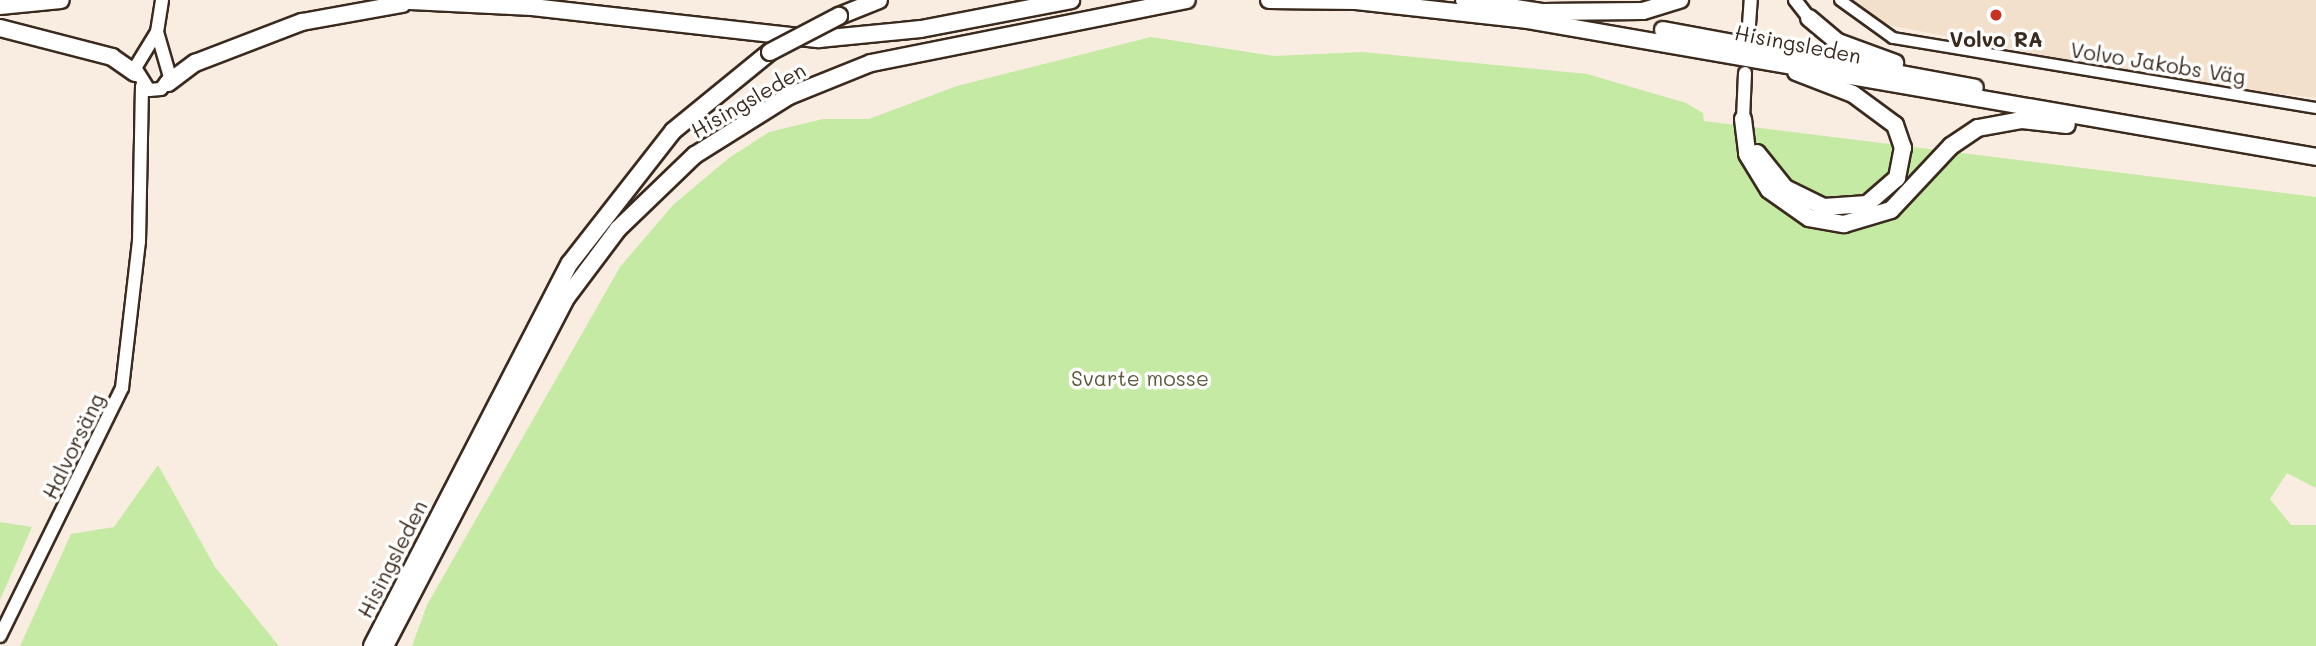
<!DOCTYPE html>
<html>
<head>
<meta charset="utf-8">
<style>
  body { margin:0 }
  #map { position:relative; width:2316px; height:646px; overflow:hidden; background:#f8ede0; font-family:Mali,sans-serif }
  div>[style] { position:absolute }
  .built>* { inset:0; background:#f3e0ca }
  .green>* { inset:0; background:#c5eaa3 }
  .roads { filter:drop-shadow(2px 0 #3b2a1e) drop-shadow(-2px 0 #3b2a1e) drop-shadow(0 2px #3b2a1e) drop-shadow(0 -2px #3b2a1e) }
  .minor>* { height:10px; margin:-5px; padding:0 5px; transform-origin:5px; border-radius:5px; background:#fff }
  .tertiary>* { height:12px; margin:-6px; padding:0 6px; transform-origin:6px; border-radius:6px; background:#fff }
  .trunk>* { height:16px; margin:-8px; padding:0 8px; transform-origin:8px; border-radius:8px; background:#fff }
  .bridges { filter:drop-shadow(2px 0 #3b2a1e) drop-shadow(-2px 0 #3b2a1e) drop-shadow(0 2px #3b2a1e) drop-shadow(0 -2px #3b2a1e) }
  .trunk-bridge>* { height:16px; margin:-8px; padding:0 8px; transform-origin:8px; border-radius:8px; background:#fff }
  .dots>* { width:19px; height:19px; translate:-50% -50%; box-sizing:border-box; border:4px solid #fff; border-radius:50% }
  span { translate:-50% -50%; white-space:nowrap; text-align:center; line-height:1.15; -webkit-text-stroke:7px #fff; paint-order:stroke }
  .poi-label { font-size:21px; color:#3b2a1e; font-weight:700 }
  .street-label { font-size:21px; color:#3b2a1e }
  .park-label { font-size:21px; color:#5e5a3f }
</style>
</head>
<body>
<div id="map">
  <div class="built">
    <i style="clip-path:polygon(1846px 0,2316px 0,2316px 98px,2185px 82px,1872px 22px)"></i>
  </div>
  <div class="green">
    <i style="clip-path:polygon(1151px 37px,1274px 56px,1363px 52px,1587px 74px,1686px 103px,1703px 113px,1704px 121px,2316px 197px,2316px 488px,2287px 473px,2270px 499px,2291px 525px,2316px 525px,2316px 646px,412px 646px,427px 605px,620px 267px,674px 204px,729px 158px,769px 132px,823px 119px,869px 119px,957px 86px)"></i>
    <i style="clip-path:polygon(158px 465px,215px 567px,279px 646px,20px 646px,71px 534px,114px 527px)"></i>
    <i style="clip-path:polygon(0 522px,32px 527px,0 600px)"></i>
  </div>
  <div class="roads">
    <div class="minor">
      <i style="left:1840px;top:0;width:65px;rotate:35.6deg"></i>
      <i style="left:1893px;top:38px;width:429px;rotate:9.4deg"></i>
    </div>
    <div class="tertiary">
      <i style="left:1795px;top:0;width:23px;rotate:52deg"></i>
      <i style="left:157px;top:32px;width:47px;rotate:73.9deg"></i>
      <i style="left:170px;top:77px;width:15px;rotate:127deg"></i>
      <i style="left:161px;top:89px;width:12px;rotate:175deg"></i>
      <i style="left:149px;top:90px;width:26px;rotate:-122deg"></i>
      <i style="left:135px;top:68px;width:42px;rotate:-58.6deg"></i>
      <i style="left:157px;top:32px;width:32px;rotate:-81deg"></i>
      <i style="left:1748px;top:39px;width:39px;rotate:-86deg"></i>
      <i style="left:1743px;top:119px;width:46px;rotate:-87.5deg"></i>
      <i style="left:0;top:636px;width:276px;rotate:-63.8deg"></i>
      <i style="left:122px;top:388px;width:147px;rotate:-83.4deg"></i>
      <i style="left:139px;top:242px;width:156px;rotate:-88.9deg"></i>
    </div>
    <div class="trunk">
      <i style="left:390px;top:0;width:142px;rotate:2.8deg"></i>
      <i style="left:532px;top:7px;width:289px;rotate:6.4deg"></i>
      <i style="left:819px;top:39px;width:102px;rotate:-5.6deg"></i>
      <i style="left:921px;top:29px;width:153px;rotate:-10.9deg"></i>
      <i style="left:1269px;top:0;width:87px;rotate:0.7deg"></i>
      <i style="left:1356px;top:1px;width:173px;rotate:6.3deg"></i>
      <i style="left:1528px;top:20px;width:800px;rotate:9.86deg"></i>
      <i style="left:1464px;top:0;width:85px;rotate:8.8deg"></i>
      <i style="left:0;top:6px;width:61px;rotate:-5.6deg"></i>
      <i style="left:1542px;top:12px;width:101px;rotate:-0.6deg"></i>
      <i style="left:1643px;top:11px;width:39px;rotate:-17deg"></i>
      <i style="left:839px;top:16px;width:43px;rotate:-21.8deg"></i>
      <i style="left:1809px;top:18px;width:38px;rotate:40deg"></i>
      <i style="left:1838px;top:42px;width:61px;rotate:20.2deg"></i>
      <i style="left:0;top:28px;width:116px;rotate:14.5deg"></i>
      <i style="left:112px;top:57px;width:28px;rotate:35deg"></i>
      <i style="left:1663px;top:30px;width:317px;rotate:10.5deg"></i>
      <i style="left:168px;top:83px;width:34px;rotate:-37deg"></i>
      <i style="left:195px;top:63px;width:115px;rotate:-21deg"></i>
      <i style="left:302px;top:22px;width:102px;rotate:-10.2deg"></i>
      <i style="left:1743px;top:119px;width:35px;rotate:83deg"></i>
      <i style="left:1747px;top:154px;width:42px;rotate:58.6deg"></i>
      <i style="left:1769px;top:190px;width:49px;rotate:35deg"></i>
      <i style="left:1809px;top:218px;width:36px;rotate:10deg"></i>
      <i style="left:1844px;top:224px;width:49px;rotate:-16.6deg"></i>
      <i style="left:1891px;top:210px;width:88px;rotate:-46.8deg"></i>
      <i style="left:1951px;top:146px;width:32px;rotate:-34deg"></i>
      <i style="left:1978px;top:128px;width:45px;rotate:-10.3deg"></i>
      <i style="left:2022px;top:120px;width:45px;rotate:6.3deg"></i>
      <i style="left:1757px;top:153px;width:45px;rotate:51.3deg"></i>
      <i style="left:1785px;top:188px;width:43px;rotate:26deg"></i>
      <i style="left:1824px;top:207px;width:43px;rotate:-4deg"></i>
      <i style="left:1867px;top:204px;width:40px;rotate:-41deg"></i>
      <i style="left:1897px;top:178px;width:31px;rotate:-79deg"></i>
      <i style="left:1903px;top:148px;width:24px;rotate:-109deg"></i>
      <i style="left:1895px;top:125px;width:52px;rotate:-143.6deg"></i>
      <i style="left:1853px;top:94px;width:61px;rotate:-158.9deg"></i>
      <i style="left:372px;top:646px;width:431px;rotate:-62.7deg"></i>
      <i style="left:570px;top:263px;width:167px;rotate:-52deg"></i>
      <i style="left:673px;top:131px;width:125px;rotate:-39.2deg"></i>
      <i style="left:385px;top:646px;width:394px;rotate:-62.5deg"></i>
      <i style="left:567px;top:297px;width:85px;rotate:-53.1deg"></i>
      <i style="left:618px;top:229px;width:107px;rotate:-43.9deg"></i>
      <i style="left:695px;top:155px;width:111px;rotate:-32.1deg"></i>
      <i style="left:789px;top:96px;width:88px;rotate:-21.9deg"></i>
      <i style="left:871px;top:63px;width:322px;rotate:-11.3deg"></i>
    </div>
  </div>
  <div class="bridges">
    <div class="trunk-bridge">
      <i style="left:770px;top:52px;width:78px;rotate:-27.6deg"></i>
    </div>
  </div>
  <div class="dots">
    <i style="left:1996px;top:15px;background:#c8321e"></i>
  </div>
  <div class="poi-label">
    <span style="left:1996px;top:39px">Volvo RA</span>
  </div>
  <div class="street-label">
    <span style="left:1798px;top:44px;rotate:11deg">Hisingsleden</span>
    <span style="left:2158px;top:63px;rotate:9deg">Volvo Jakobs Väg</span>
    <span style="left:748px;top:100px;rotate:-30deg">Hisingsleden</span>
    <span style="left:73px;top:446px;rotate:-64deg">Halvorsäng</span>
    <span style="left:392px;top:559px;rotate:-63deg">Hisingsleden</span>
  </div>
  <div class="park-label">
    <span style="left:1140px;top:378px">Svarte mosse</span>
  </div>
</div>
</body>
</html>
